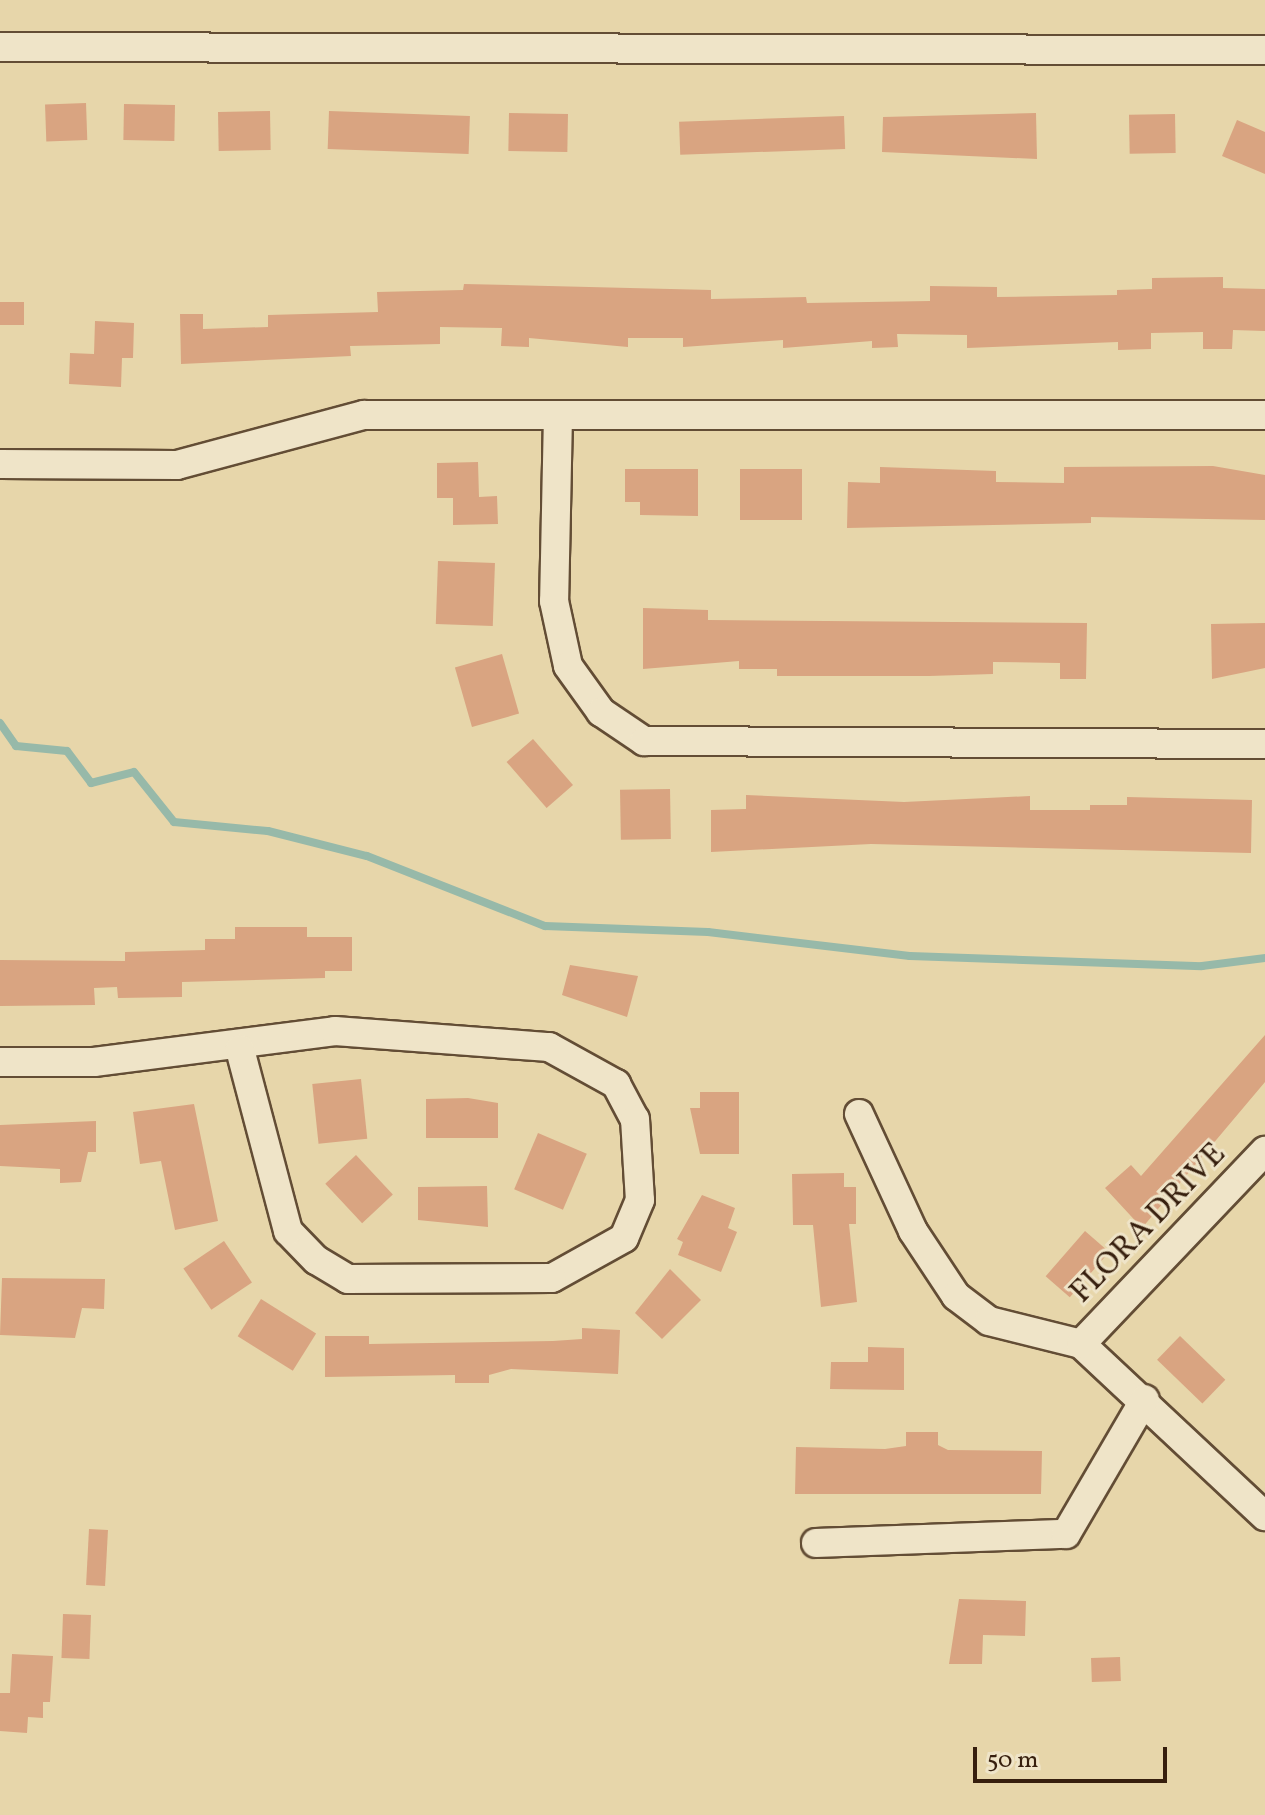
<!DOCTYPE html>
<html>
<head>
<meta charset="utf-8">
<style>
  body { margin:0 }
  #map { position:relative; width:1265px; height:1815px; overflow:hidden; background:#e7d6aa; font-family:Vollkorn,serif }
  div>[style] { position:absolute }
  .stream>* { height:8px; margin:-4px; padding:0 4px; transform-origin:4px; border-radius:4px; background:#97b9a9 }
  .building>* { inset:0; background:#d9a481; transform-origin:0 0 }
  .roads { filter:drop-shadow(2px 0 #634d35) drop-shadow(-2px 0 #634d35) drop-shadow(0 2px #634d35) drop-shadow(0 -2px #634d35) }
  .minor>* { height:28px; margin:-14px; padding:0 14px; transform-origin:14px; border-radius:14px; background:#efe4c8 }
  span { translate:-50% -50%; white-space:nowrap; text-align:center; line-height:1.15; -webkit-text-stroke:6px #efe4c8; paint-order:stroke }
  .street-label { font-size:32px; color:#371f0e }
  .scale { position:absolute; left:973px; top:1747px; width:194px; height:36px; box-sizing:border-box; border:4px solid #371f0e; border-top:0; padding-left:10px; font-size:24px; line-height:28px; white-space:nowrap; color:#371f0e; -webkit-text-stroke:6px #efe4c8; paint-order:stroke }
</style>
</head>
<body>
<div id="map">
  <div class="stream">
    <i style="left:0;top:723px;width:28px;rotate:55deg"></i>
    <i style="left:16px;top:746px;width:51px;rotate:5.6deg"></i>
    <i style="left:67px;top:751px;width:40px;rotate:53deg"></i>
    <i style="left:91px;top:783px;width:44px;rotate:-14.3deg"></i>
    <i style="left:134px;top:772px;width:64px;rotate:51.3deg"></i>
    <i style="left:174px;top:822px;width:94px;rotate:5.5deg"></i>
    <i style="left:268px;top:831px;width:102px;rotate:14.2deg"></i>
    <i style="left:367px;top:856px;width:191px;rotate:21.5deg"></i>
    <i style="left:545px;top:926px;width:163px;rotate:2.1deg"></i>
    <i style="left:708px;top:932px;width:203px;rotate:6.8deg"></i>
    <i style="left:910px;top:956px;width:292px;rotate:2deg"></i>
    <i style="left:1202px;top:966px;width:64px;rotate:-7.2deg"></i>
  </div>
  <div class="building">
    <i style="left:86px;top:103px;width:37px;height:41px;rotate:88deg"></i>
    <i style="left:124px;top:104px;width:51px;height:36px;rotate:1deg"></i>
    <i style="left:270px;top:111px;width:39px;height:52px;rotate:89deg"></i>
    <i style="left:329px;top:111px;width:141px;height:38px;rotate:2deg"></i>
    <i style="left:509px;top:113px;width:59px;height:38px;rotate:1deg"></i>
    <i style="clip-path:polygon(1036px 113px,1037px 159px,882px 152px,883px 117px)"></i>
    <i style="left:1175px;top:114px;width:39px;height:46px;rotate:89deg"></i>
    <i style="left:844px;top:116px;width:33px;height:165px;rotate:88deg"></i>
    <i style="clip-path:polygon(1237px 120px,1265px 132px,1265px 174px,1222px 156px)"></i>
    <i style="clip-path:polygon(1223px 277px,1223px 288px,1265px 289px,1265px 331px,1233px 330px,1232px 349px,1203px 349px,1203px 332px,1151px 333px,1151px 349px,1118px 350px,1118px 342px,967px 348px,967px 335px,897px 334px,898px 347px,872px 348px,872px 341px,783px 348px,783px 340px,683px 347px,683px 338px,628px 338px,628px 347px,529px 338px,529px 347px,501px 346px,502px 328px,440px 327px,440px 344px,350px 346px,351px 356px,181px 364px,180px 314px,203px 314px,203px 329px,268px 327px,268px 315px,378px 312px,377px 292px,463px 290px,464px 284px,711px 290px,711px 299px,806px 297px,807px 303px,930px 301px,930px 286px,997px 287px,997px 297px,1117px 295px,1117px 290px,1152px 289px,1152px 278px)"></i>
    <i style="left:0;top:302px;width:24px;height:23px"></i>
    <i style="clip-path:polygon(95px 321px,134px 323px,133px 358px,122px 358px,121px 387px,69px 384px,70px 353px,94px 354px)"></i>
    <i style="clip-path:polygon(478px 462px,479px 497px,497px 496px,498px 524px,453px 525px,453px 498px,437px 498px,437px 463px)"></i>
    <i style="clip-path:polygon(1213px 466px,1265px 475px,1265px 520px,1091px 517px,1091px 523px,847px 528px,848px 482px,880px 483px,880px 467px,996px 471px,996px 482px,1064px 483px,1064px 467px)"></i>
    <i style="clip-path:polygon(625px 469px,698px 469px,698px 516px,640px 515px,640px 502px,625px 502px)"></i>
    <i style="left:740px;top:469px;width:62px;height:51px"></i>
    <i style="left:438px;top:561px;width:57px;height:63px;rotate:2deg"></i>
    <i style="clip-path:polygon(643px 608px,708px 610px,708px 620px,1087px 623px,1086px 679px,1060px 679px,1060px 663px,993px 662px,993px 674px,929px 676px,777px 676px,777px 669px,739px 669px,739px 661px,643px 669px)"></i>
    <i style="clip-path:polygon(1265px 623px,1265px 668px,1212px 679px,1211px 624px)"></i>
    <i style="left:502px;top:654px;width:62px;height:49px;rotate:74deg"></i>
    <i style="left:533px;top:739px;width:61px;height:35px;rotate:49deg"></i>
    <i style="left:670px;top:789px;width:50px;height:50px;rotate:89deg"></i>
    <i style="clip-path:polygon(746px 795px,904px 802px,1030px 796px,1030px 810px,1090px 810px,1090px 805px,1127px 805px,1127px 797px,1252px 800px,1251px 853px,871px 844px,711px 852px,711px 810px,746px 809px)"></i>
    <i style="clip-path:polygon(235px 927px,307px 927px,307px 937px,352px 937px,352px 971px,325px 971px,325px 978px,182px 982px,182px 997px,118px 998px,117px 987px,94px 988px,95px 1005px,0 1006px,0 960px,125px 961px,125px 952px,205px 950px,205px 939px,235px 939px)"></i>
    <i style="clip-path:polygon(570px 965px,638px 976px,627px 1017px,562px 995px)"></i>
    <i style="clip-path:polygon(1265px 1035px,1265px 1082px,1142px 1228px,1105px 1188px,1131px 1165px,1141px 1176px)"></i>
    <i style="left:361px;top:1079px;width:60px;height:49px;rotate:84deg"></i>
    <i style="clip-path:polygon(700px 1092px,739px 1092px,739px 1154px,700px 1154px,690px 1108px,700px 1108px)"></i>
    <i style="clip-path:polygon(468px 1098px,498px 1103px,498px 1138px,426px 1138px,426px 1099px)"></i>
    <i style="clip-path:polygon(194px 1104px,218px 1221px,175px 1230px,161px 1161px,140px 1164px,133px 1112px)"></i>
    <i style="clip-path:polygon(96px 1121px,96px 1152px,88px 1152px,81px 1182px,60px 1183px,60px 1169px,0 1166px,0 1125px)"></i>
    <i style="left:538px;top:1133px;width:53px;height:61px;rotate:23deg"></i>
    <i style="left:356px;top:1155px;width:54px;height:42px;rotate:47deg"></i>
    <i style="clip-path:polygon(844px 1173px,844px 1187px,856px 1187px,856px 1224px,849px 1224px,857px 1302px,821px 1307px,813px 1225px,793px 1225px,792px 1174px)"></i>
    <i style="clip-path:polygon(487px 1186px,488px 1227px,418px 1220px,418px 1187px)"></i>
    <i style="clip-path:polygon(702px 1195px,735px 1208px,728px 1228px,737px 1232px,721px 1272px,678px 1255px,683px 1242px,677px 1239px)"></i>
    <i style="left:1085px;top:1231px;width:32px;height:60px;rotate:41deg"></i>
    <i style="left:224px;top:1241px;width:50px;height:49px;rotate:56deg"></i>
    <i style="clip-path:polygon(670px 1269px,701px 1300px,662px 1339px,635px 1313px)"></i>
    <i style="clip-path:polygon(2px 1278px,105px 1279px,104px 1309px,82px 1308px,75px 1338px,0 1335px)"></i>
    <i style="left:261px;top:1299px;width:65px;height:44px;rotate:32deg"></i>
    <i style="clip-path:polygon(582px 1328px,620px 1330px,618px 1374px,511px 1369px,489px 1375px,489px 1383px,455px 1383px,455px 1375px,325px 1377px,325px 1336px,369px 1336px,369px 1344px,553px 1341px,582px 1339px)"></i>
    <i style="left:1180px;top:1336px;width:63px;height:33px;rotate:44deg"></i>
    <i style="clip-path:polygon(868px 1347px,904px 1348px,904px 1390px,830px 1389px,831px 1362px,868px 1362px)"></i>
    <i style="clip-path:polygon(906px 1432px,938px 1432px,938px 1445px,948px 1450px,1042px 1451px,1041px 1494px,795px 1494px,796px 1447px,885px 1449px,906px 1446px)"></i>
    <i style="left:89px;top:1529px;width:19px;height:56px;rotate:3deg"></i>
    <i style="clip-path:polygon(959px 1599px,1026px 1601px,1025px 1636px,983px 1635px,982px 1664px,949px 1664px)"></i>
    <i style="left:63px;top:1614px;width:28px;height:44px;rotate:2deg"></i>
    <i style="clip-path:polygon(12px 1654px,53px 1656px,50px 1702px,43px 1702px,43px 1718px,28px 1717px,27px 1733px,0 1731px,0 1693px,10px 1693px)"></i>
    <i style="left:1120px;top:1657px;width:24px;height:29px;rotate:88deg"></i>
  </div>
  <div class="roads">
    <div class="minor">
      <i style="left:0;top:47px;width:1265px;rotate:0.14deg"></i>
      <i style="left:558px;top:415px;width:186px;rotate:91.2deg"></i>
      <i style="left:554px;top:601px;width:66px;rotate:77.8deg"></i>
      <i style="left:568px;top:666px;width:57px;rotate:54.3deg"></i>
      <i style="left:601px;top:712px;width:52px;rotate:34deg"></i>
      <i style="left:644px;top:741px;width:621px;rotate:0.28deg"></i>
      <i style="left:0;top:464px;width:177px;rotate:0.3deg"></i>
      <i style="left:177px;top:465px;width:194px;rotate:-15deg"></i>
      <i style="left:364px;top:415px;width:901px"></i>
      <i style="left:0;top:1062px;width:94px"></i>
      <i style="left:94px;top:1062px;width:243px;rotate:-7.3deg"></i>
      <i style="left:335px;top:1031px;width:215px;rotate:4.3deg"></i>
      <i style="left:549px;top:1047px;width:77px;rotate:28.9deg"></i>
      <i style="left:616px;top:1084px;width:40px;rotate:62deg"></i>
      <i style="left:635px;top:1119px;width:81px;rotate:86.5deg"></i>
      <i style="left:640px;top:1200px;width:41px;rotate:112.8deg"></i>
      <i style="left:624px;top:1238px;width:82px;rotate:150.9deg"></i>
      <i style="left:552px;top:1278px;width:204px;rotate:179.7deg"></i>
      <i style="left:348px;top:1279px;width:37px;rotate:-149deg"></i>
      <i style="left:316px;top:1260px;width:40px;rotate:-134deg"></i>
      <i style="left:288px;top:1231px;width:188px;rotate:-104.8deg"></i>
      <i style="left:859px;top:1114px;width:129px;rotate:65.2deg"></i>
      <i style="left:913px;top:1231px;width:78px;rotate:56.5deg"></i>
      <i style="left:956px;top:1296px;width:41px;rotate:37.1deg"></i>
      <i style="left:989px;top:1321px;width:95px;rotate:14deg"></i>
      <i style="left:1081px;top:1344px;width:252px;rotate:43.1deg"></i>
      <i style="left:1081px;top:1344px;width:267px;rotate:-46.4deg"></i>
      <i style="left:816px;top:1543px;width:250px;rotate:-2.1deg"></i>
      <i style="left:1066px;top:1534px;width:156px;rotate:-59.7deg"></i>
    </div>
  </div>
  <div class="street-label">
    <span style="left:1149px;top:1224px;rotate:-46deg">FLORA DRIVE</span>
  </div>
  <div class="scale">50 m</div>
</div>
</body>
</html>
